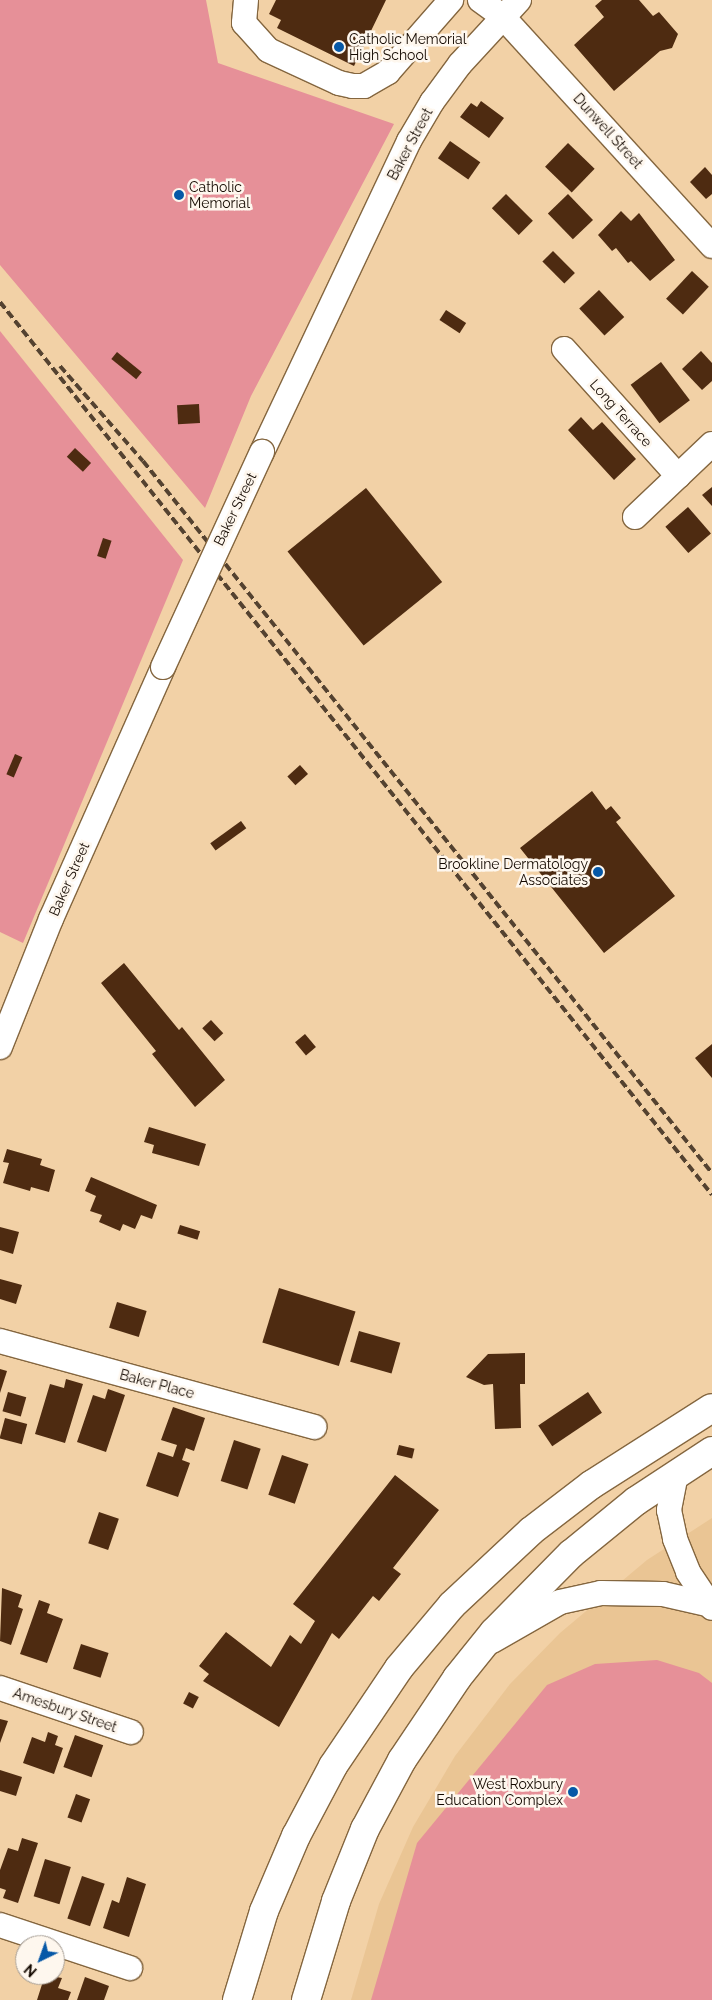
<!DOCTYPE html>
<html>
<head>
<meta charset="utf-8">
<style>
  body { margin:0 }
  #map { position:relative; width:712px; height:2000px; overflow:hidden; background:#f2d1a6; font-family:Raleway,sans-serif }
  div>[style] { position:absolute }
  .built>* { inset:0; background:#eac594 }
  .green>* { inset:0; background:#e69098 }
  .building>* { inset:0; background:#4e2b11; transform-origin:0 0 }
  .roads { filter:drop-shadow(1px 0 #84663f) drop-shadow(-1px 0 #84663f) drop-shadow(0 1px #84663f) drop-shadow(0 -1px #84663f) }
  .minor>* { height:24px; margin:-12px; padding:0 12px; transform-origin:12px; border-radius:12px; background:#fff }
  .highway>* { height:28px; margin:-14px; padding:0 14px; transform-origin:14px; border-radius:14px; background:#fff }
  .rail>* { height:4px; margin-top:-2px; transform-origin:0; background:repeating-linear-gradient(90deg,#544230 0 8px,transparent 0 12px) }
  .bridges { filter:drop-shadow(1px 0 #84663f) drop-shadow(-1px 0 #84663f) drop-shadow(0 1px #84663f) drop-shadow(0 -1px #84663f) }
  .minor-bridge>* { height:24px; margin:-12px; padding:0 12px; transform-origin:12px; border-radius:12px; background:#fff }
  .dots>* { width:14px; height:14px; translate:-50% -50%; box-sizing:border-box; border:2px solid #fef7ee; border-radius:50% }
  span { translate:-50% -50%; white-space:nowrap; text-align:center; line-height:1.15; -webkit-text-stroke:5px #fef7ee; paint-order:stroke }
  .poi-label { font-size:14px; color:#140900 }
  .left { translate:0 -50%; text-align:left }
  .right { translate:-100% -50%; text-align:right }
  .street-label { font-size:14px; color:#140900 }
  .north { position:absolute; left:15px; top:1935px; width:50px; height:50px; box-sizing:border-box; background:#fef7ee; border:1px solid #a0988f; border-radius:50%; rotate:222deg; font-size:14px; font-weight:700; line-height:20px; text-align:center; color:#140900 }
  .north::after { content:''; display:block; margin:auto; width:18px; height:22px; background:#0658a7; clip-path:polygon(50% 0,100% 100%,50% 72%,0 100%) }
</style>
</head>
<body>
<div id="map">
  <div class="built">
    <i style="clip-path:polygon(712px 1518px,712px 2000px,351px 2000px,379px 1904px,413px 1827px,455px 1756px,510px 1684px,560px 1633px,647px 1560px)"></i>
  </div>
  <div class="green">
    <i style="clip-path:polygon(0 0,206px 0,218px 63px,394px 124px,251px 396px,205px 508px,0 265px)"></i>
    <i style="clip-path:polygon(0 331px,183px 560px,23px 943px,0 932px)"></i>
    <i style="clip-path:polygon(657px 1660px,699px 1673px,712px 1683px,712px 2000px,371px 2000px,417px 1843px,547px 1685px,595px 1664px)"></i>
  </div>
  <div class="building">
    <i style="clip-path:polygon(276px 0,386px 0,354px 66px,277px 28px,281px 20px,269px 14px)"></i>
    <i style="clip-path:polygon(602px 0,639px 0,653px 16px,659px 12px,678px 34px,672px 48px,660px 51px,614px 91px,574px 45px,604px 17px,595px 6px)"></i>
    <i style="clip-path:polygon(481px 101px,504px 118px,489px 138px,460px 117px,471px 103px,477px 107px)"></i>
    <i style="left:450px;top:141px;width:37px;height:21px;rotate:35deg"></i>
    <i style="left:568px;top:143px;width:37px;height:33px;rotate:44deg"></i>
    <i style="clip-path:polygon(705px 167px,712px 175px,712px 194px,706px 199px,690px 182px)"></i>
    <i style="left:506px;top:194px;width:38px;height:20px;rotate:45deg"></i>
    <i style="left:568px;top:194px;width:36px;height:28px;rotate:46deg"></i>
    <i style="clip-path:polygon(621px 211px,631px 221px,639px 213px,675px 260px,650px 281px,631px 261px,628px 263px,616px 248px,612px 251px,598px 235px)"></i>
    <i style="left:553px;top:251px;width:31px;height:15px;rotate:45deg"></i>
    <i style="left:692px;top:271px;width:23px;height:38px;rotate:43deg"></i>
    <i style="left:599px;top:290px;width:37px;height:27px;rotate:47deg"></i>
    <i style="left:446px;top:310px;width:24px;height:12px;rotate:33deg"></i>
    <i style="clip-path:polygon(701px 351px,712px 363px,712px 381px,702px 390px,682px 369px)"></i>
    <i style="left:117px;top:352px;width:32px;height:9px;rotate:39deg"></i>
    <i style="left:661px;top:362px;width:48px;height:38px;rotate:53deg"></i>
    <i style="left:199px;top:404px;width:19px;height:22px;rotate:87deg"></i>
    <i style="clip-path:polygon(581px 417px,593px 430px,602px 422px,636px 459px,614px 480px,568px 430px)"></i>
    <i style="left:75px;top:448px;width:22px;height:12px;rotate:43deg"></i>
    <i style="clip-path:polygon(712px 487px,712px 506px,702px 495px)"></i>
    <i style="left:366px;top:488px;width:121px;height:101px;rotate:51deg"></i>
    <i style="left:688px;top:507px;width:35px;height:30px;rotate:49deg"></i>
    <i style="left:103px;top:538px;width:9px;height:19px;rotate:18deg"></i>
    <i style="left:15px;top:754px;width:8px;height:22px;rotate:23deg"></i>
    <i style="left:300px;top:765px;width:12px;height:17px;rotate:48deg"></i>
    <i style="clip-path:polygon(592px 791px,606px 810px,611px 806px,621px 818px,616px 822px,675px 896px,604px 953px,520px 848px)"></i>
    <i style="left:241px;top:821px;width:9px;height:38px;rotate:54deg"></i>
    <i style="clip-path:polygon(124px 963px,179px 1030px,182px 1027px,225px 1080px,195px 1107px,152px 1054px,156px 1051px,101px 983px)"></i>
    <i style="left:211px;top:1020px;width:18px;height:12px;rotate:47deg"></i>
    <i style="left:305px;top:1034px;width:17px;height:13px;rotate:50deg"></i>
    <i style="clip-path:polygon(712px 1044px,712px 1078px,695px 1058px)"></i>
    <i style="clip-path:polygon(149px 1127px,206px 1144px,199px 1166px,152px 1153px,154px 1145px,144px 1142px)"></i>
    <i style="clip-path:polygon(7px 1149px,42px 1159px,40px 1165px,55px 1170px,49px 1192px,31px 1187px,30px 1191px,3px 1183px,9px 1163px,3px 1162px)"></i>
    <i style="clip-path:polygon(91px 1177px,157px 1205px,152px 1219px,141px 1215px,135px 1229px,123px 1224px,120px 1231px,99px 1222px,102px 1215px,90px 1211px,96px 1196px,85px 1191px)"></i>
    <i style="left:180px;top:1225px;width:21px;height:9px;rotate:17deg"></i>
    <i style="clip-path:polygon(0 1227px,19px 1232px,13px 1254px,0 1250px)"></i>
    <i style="clip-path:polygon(0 1279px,22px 1285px,16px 1304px,0 1299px)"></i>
    <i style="left:279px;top:1288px;width:80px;height:57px;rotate:17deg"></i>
    <i style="left:117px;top:1302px;width:31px;height:27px;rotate:17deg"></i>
    <i style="left:359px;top:1331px;width:43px;height:32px;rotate:16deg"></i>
    <i style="clip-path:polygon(525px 1353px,525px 1384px,520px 1384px,521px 1428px,495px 1429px,493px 1384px,484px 1385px,466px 1377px,488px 1354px)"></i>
    <i style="clip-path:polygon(0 1369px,7px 1371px,0 1393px)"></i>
    <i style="clip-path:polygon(66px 1379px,83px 1384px,65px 1443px,35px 1434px,50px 1384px,64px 1388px)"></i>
    <i style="clip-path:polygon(108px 1389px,125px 1395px,106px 1452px,77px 1442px,93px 1395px,105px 1399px)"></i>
    <i style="left:8px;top:1392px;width:19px;height:20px;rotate:16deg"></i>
    <i style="left:588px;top:1392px;width:25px;height:60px;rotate:56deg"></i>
    <i style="clip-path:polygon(173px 1407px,205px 1418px,194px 1451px,186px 1448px,182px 1460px,190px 1463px,178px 1497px,146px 1486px,158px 1452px,173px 1457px,177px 1445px,161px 1440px)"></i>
    <i style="left:5px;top:1418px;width:23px;height:21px;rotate:15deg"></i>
    <i style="left:234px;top:1440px;width:28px;height:43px;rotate:18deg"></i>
    <i style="left:399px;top:1445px;width:16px;height:10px;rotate:14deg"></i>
    <i style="left:282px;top:1455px;width:28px;height:42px;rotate:19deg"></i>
    <i style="clip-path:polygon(395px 1475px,439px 1510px,393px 1568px,401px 1574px,379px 1601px,373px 1596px,339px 1639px,332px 1633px,279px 1727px,203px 1681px,209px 1674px,199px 1666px,226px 1632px,271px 1667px,290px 1635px,301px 1644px,315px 1621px,293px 1604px)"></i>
    <i style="left:99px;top:1512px;width:21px;height:33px;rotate:19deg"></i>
    <i style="clip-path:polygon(2px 1588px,22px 1595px,18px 1607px,23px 1609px,11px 1645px,0 1641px)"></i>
    <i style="clip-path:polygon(39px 1600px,50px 1604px,47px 1613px,63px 1619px,47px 1663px,20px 1654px)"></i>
    <i style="left:81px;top:1644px;width:29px;height:26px;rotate:18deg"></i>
    <i style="left:189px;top:1692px;width:11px;height:13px;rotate:27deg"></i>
    <i style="clip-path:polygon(0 1719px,8px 1721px,0 1743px)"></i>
    <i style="clip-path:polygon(48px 1732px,58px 1736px,55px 1745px,63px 1748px,54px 1774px,23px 1763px,32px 1737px,45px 1742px)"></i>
    <i style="left:75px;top:1735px;width:30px;height:34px;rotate:20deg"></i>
    <i style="clip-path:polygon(0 1770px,22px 1777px,16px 1796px,0 1791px)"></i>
    <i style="left:76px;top:1794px;width:15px;height:25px;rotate:20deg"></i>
    <i style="clip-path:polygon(22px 1838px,38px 1843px,18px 1903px,3px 1898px,6px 1890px,0 1888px,0 1870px,8px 1848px,18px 1851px)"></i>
    <i style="left:45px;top:1859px;width:27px;height:39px;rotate:17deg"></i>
    <i style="left:82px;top:1876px;width:24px;height:45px;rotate:19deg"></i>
    <i style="clip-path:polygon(127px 1877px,146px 1884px,129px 1937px,103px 1928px,112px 1900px,119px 1903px)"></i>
    <i style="clip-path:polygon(45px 1975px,62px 1978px,58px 1988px,71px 1992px,68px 2000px,37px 2000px)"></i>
    <i style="clip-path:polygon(85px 1977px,109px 1986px,104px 2000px,77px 2000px)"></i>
  </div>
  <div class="roads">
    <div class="minor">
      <i style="left:246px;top:0;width:23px;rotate:95deg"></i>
      <i style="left:244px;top:23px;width:36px;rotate:48deg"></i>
      <i style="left:268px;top:50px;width:78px;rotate:24.9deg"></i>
      <i style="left:339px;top:83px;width:14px;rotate:12deg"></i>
      <i style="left:353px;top:86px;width:11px"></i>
      <i style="left:364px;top:86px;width:28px;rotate:-30deg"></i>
      <i style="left:388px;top:72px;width:96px;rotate:-48.8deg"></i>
      <i style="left:480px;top:0;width:29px;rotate:36deg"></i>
      <i style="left:503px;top:17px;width:310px;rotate:47.6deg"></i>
      <i style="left:564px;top:349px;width:171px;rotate:48.1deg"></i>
      <i style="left:262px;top:452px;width:344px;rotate:-64.7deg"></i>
      <i style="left:409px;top:141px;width:45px;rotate:-59.5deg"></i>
      <i style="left:432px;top:102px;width:47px;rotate:-53.6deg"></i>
      <i style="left:460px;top:64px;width:87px;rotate:-47.3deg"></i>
      <i style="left:635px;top:517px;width:106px;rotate:-43.5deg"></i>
      <i style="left:0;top:1047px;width:138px;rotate:-68.3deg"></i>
      <i style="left:51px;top:919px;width:276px;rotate:-66deg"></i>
      <i style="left:0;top:1341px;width:326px;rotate:15.3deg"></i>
      <i style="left:676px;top:1474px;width:37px;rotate:101deg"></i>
      <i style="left:669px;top:1510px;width:30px;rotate:78deg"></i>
      <i style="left:675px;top:1539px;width:35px;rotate:68deg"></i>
      <i style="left:688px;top:1572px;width:43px;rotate:56.3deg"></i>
      <i style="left:492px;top:1641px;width:78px;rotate:-29.8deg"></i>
      <i style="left:560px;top:1602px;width:42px;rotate:-12.4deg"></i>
      <i style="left:601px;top:1593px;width:62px;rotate:0.9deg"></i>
      <i style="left:663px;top:1594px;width:45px;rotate:12.8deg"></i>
      <i style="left:0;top:1688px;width:138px;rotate:18.6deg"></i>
      <i style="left:0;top:1925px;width:137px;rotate:18.3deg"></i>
    </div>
    <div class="highway">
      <i style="left:237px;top:2000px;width:93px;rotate:-73.1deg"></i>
      <i style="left:264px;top:1911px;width:82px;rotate:-66.9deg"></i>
      <i style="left:296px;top:1836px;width:79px;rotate:-62.1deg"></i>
      <i style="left:333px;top:1766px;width:118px;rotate:-56deg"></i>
      <i style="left:399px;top:1668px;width:82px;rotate:-49.9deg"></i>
      <i style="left:452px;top:1605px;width:108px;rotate:-43.1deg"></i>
      <i style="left:531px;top:1531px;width:76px;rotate:-37.5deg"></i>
      <i style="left:591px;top:1485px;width:143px;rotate:-32.5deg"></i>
      <i style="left:306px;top:2000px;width:103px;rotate:-73.1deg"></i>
      <i style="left:336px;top:1901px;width:78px;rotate:-68.1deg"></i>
      <i style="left:365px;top:1829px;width:78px;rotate:-61.8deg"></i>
      <i style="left:402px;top:1760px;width:99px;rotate:-56.1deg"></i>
      <i style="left:457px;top:1678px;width:59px;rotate:-51.2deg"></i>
      <i style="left:494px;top:1632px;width:110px;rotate:-45.4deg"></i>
      <i style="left:571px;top:1554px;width:84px;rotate:-39.2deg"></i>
      <i style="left:636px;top:1501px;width:91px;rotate:-33.3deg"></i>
    </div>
  </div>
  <div class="rail">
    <i style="left:0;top:302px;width:1142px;rotate:51.43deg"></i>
    <i style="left:60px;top:366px;width:126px;rotate:48.9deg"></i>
    <i style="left:143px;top:461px;width:911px;rotate:51.37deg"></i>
  </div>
  <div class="bridges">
    <div class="minor-bridge">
      <i style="left:163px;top:667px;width:237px;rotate:-65.3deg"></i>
    </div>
  </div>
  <div class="dots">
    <i style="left:339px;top:47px;background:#0658a7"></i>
    <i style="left:179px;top:195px;background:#0658a7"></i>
    <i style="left:598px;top:872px;background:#0658a7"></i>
    <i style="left:573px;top:1792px;background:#0658a7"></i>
  </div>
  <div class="poi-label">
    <span class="left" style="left:349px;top:47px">Catholic Memorial<br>High School</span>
    <span class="left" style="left:189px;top:195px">Catholic<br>Memorial</span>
    <span class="right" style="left:588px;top:872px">Brookline Dermatology<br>Associates</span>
    <span class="right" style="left:563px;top:1792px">West Roxbury<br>Education Complex</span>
  </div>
  <div class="street-label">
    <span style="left:608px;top:131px;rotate:48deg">Dunwell Street</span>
    <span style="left:410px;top:144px;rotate:-62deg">Baker Street</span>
    <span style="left:621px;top:413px;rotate:48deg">Long Terrace</span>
    <span style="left:235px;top:509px;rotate:-64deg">Baker Street</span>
    <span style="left:69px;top:879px;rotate:-66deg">Baker Street</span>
    <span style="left:157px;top:1384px;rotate:15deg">Baker Place</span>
    <span style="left:65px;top:1710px;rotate:19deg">Amesbury Street</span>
  </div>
  <div class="north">N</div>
</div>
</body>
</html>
